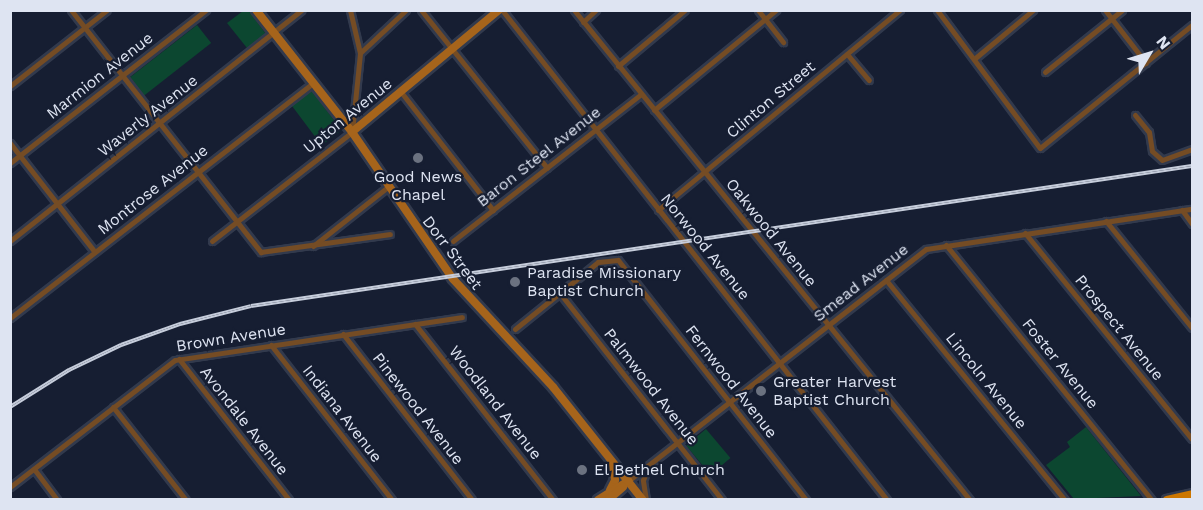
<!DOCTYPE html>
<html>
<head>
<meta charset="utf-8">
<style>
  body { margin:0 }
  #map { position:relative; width:1203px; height:510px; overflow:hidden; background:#161e32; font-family:"Work Sans",sans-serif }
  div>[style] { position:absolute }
  .green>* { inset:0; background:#0c4730; transform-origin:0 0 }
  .roads { filter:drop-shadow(2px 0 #323a4d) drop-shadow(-2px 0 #323a4d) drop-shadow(0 2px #323a4d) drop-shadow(0 -2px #323a4d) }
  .street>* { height:5px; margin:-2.5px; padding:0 2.5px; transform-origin:2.5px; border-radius:2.5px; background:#754c24 }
  .secondary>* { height:8px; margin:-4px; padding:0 4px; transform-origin:4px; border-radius:4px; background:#a6641b }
  .primary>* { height:8px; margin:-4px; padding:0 4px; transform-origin:4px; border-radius:4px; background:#cc7600 }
  .rail>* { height:4px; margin-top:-2px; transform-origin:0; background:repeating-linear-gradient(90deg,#161e32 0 4.5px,#c6cddb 0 9px); box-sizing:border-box; border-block:2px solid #c6cddb }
  .dots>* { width:16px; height:16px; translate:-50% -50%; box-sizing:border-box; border:3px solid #161e32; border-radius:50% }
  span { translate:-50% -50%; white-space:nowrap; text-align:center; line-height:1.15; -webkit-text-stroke:4.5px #161e32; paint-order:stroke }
  .street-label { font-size:16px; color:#dee4f2 }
  .poi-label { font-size:16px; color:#dee4f2 }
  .left { translate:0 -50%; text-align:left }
  .frame { position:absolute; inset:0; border:12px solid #dee4f2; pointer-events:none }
  .north { position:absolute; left:1119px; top:24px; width:60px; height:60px; -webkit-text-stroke:4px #161e32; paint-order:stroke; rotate:52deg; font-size:16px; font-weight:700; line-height:24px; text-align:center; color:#dee4f2 }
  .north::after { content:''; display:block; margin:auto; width:21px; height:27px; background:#dee4f2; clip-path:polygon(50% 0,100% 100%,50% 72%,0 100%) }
</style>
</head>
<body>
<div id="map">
  <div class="green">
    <i style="clip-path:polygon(243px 11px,249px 11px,266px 34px,247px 48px,227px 23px)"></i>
    <i style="left:197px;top:25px;width:23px;height:85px;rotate:52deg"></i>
    <i style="left:312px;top:91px;width:49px;height:25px;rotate:53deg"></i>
    <i style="clip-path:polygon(1086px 427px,1141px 496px,1074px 499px,1046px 465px,1070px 447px,1067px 442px)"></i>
    <i style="left:706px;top:429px;width:38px;height:26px;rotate:50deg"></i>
  </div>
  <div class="roads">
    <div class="street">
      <i style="left:71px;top:10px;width:308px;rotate:51.9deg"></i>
      <i style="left:261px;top:252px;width:130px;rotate:-7.9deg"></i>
      <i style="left:350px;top:10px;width:44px;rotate:76.9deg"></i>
      <i style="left:421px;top:10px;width:202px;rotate:51.4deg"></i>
      <i style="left:502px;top:10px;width:623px;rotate:51.84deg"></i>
      <i style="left:574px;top:10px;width:630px;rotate:51.06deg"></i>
      <i style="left:758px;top:10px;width:41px;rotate:52deg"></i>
      <i style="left:937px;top:10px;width:172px;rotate:53.3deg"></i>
      <i style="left:1040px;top:148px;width:196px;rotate:-39deg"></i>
      <i style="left:1105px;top:10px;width:67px;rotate:52.3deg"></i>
      <i style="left:583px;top:22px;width:18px;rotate:-43deg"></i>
      <i style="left:847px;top:54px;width:34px;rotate:50deg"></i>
      <i style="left:974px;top:59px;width:77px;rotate:-39.7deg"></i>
      <i style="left:618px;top:66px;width:87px;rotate:-39.9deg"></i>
      <i style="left:1045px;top:72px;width:99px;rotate:-38.8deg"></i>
      <i style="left:10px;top:86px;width:123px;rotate:-38.1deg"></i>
      <i style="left:401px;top:92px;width:150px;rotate:52.1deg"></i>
      <i style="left:654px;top:110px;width:158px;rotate:-39.3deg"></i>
      <i style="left:1135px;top:115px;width:22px;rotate:51deg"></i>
      <i style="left:1149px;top:132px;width:19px;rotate:81deg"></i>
      <i style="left:1152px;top:151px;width:13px;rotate:42deg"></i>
      <i style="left:1162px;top:160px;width:32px;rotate:-20deg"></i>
      <i style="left:10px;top:143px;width:138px;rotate:52.1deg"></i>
      <i style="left:10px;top:163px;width:249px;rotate:-38deg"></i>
      <i style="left:658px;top:210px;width:314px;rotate:-39.6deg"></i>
      <i style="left:1182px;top:210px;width:17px;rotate:54deg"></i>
      <i style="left:1106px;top:221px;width:137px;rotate:51.2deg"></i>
      <i style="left:1025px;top:233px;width:265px;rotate:51deg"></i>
      <i style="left:10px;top:241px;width:372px;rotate:-38.4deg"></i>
      <i style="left:212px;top:241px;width:177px;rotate:-37.9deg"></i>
      <i style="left:352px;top:132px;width:79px;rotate:-84.2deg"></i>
      <i style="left:360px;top:53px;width:63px;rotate:-43.1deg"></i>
      <i style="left:453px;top:241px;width:239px;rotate:-38deg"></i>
      <i style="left:946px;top:245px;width:328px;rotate:51.1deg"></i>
      <i style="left:313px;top:246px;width:97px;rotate:-38.3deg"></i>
      <i style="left:886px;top:280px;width:284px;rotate:50.9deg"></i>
      <i style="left:559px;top:292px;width:264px;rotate:51.9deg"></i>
      <i style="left:10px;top:318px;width:383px;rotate:-37.8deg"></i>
      <i style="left:415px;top:324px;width:224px;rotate:51.9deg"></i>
      <i style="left:515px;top:329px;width:107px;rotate:-38.9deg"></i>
      <i style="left:598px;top:262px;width:20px;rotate:-6deg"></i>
      <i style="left:618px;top:260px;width:305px;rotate:51.9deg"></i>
      <i style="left:343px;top:334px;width:210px;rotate:52.1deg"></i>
      <i style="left:271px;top:345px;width:197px;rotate:52deg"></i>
      <i style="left:179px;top:359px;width:179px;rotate:52deg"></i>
      <i style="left:113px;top:407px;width:118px;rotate:51.9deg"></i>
      <i style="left:34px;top:469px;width:39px;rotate:53deg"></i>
      <i style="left:628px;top:481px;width:378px;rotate:-37.9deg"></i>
      <i style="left:926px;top:249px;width:269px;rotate:-8.6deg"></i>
      <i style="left:10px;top:487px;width:208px;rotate:-37.6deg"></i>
      <i style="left:175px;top:360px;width:290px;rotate:-8.5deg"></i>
      <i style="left:646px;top:500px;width:20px;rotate:-99deg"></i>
      <i style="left:643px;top:480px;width:14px;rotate:-69deg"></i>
    </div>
    <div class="secondary">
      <i style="left:256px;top:10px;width:155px;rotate:51.8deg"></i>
      <i style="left:352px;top:132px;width:178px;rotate:55.5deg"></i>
      <i style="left:453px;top:279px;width:147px;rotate:47.2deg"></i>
      <i style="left:553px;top:387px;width:144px;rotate:51.5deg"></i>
      <i style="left:352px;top:132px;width:191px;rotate:-39.7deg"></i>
      <i style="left:610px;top:490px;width:11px;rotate:-63deg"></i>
      <i style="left:615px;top:480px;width:16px;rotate:-97deg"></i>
      <i style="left:598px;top:500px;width:36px;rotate:-32deg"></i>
      <i style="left:608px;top:500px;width:20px;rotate:-41deg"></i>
    </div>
    <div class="primary">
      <i style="left:1167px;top:500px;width:26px;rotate:-13deg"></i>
    </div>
  </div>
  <div class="rail">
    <i style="left:10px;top:407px;width:70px;rotate:-32.1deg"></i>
    <i style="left:69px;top:370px;width:58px;rotate:-25.7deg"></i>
    <i style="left:121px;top:345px;width:63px;rotate:-19.6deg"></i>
    <i style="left:180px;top:324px;width:73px;rotate:-14.2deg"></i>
    <i style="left:251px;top:306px;width:951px;rotate:-8.46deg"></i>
  </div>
  <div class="dots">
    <i style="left:418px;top:158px;background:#6b7280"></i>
    <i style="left:515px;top:282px;background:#6b7280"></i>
    <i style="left:761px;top:391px;background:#6b7280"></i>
    <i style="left:582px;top:470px;background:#6b7280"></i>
  </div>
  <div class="street-label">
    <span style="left:100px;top:76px;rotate:-38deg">Marmion Avenue</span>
    <span style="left:771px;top:100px;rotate:-40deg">Clinton Street</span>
    <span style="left:148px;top:116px;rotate:-38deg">Waverly Avenue</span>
    <span style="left:348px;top:116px;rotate:-39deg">Upton Avenue</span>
    <span style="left:539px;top:157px;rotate:-38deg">Baron Steel Avenue</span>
    <span style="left:153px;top:190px;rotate:-38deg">Montrose Avenue</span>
    <span style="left:771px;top:233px;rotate:51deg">Oakwood Avenue</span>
    <span style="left:705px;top:247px;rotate:51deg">Norwood Avenue</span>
    <span style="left:452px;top:253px;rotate:53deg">Dorr Street</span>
    <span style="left:861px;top:283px;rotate:-38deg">Smead Avenue</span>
    <span style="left:1119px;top:328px;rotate:51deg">Prospect Avenue</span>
    <span style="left:231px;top:338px;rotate:-9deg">Brown Avenue</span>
    <span style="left:1060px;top:364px;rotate:51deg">Foster Avenue</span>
    <span style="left:986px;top:381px;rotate:51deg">Lincoln Avenue</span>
    <span style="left:731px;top:382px;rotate:52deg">Fernwood Avenue</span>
    <span style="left:651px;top:387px;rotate:52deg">Palmwood Avenue</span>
    <span style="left:495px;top:403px;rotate:52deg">Woodland Avenue</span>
    <span style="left:418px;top:409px;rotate:52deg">Pinewood Avenue</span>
    <span style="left:342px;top:414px;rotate:52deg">Indiana Avenue</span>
    <span style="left:244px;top:421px;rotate:52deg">Avondale Avenue</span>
  </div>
  <div class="poi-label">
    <span style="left:418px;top:186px">Good News<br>Chapel</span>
    <span class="left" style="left:527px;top:282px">Paradise Missionary<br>Baptist Church</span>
    <span class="left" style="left:773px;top:391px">Greater Harvest<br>Baptist Church</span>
    <span class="left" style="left:594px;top:470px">El Bethel Church</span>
  </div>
  <div class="frame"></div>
  <div class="north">N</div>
</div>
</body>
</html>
